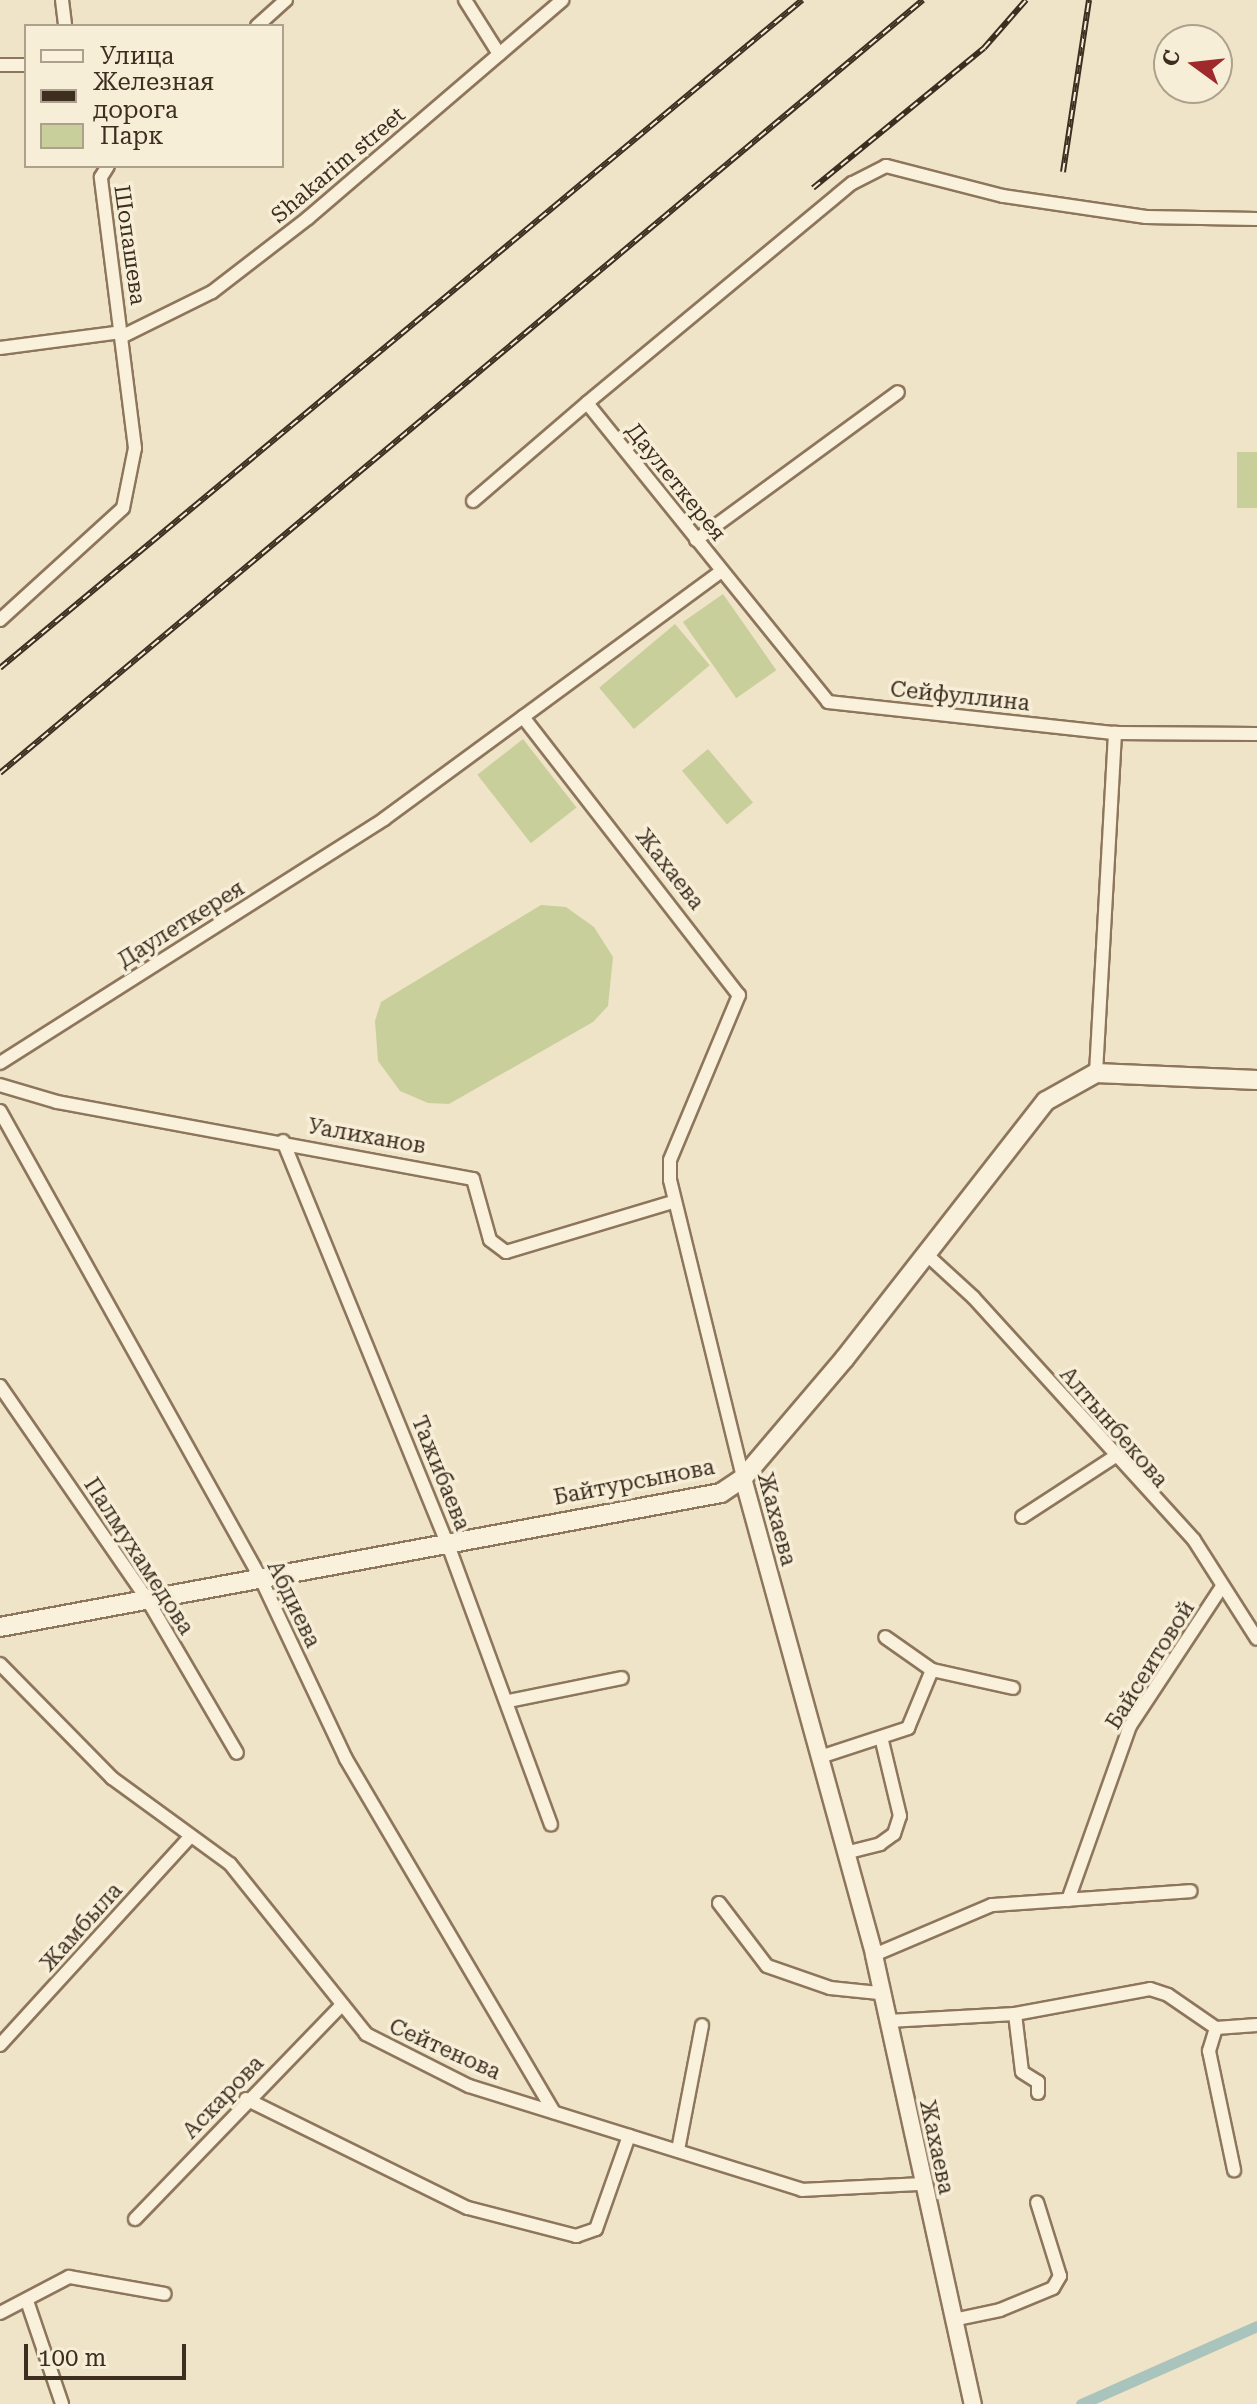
<!DOCTYPE html>
<html>
<head>
<meta charset="utf-8">
<style>
  body { margin:0 }
  #map { position:relative; width:1257px; height:2404px; overflow:hidden; background:#f0e4c8; font-family:"Roboto Serif",serif }
  div>[style] { position:absolute }
  .green>* { inset:0; background:#c9cf9b; transform-origin:0 0 }
  .canal>* { height:11px; margin:-5.5px; padding:0 5.5px; transform-origin:5.5px; border-radius:5.5px; background:#a9c4bc }
  .roads { filter:drop-shadow(2px 0 #8d765c) drop-shadow(-2px 0 #8d765c) drop-shadow(0 2px #8d765c) drop-shadow(0 -2px #8d765c) }
  .minor>* { height:12px; margin:-6px; padding:0 6px; transform-origin:6px; border-radius:6px; background:#faf1dc }
  .tertiary>* { height:16px; margin:-8px; padding:0 8px; transform-origin:8px; border-radius:8px; background:#faf1dc }
  .secondary>* { height:18px; margin:-9px; padding:0 9px; transform-origin:9px; border-radius:9px; background:#faf1dc }
  .rail>* { height:6px; margin-top:-3px; transform-origin:0; background:repeating-linear-gradient(90deg,#f7eed8 0 9px,#3d2e20 0 18px); box-sizing:border-box; border-block:2px solid #3d2e20 }
  span { translate:-50% -50%; white-space:nowrap; text-align:center; line-height:1.15; -webkit-text-stroke:7px #f7eed8; paint-order:stroke }
  .street-label { font-size:22px; color:#3d2e20 }
  .legend { position:absolute; left:24px; top:24px; width:260px; height:144px; box-sizing:border-box; background:#f7eed8; border:2px solid #ada18e; margin:0; padding:10px 14px; list-style:none; font-size:24px; color:#3d2e20 }
  .legend li { display:flex; align-items:center; gap:16px; height:40px }
  .legend b { width:40px; border:2px solid #ada18e }
  .north { position:absolute; left:1153px; top:24px; width:80px; height:80px; box-sizing:border-box; background:#f7eed8; border:2px solid #ada18e; border-radius:50%; rotate:285deg; font-size:22px; font-weight:700; line-height:32px; text-align:center; color:#3d2e20 }
  .north::after { content:''; display:block; margin:auto; width:28px; height:36px; background:#9e2a2b; clip-path:polygon(50% 0,100% 100%,50% 72%,0 100%) }
  .scale { position:absolute; left:24px; top:2344px; width:162px; height:36px; box-sizing:border-box; border:4px solid #3d2e20; border-top:0; padding-left:10px; font-size:24px; line-height:28px; white-space:nowrap; color:#3d2e20; -webkit-text-stroke:6px #f7eed8; paint-order:stroke }
</style>
</head>
<body>
<div id="map">
  <div class="green">
    <i style="left:1237px;top:452px;width:20px;height:56px"></i>
    <i style="left:723px;top:594px;width:93px;height:49px;rotate:55deg"></i>
    <i style="left:675px;top:624px;width:54px;height:99px;rotate:50deg"></i>
    <i style="left:523px;top:739px;width:87px;height:58px;rotate:52deg"></i>
    <i style="left:708px;top:749px;width:70px;height:34px;rotate:50deg"></i>
    <i style="clip-path:polygon(541px 905px,566px 907px,594px 927px,613px 957px,608px 1006px,593px 1022px,449px 1104px,428px 1103px,400px 1091px,378px 1061px,375px 1021px,381px 1002px)"></i>
  </div>
  <div class="canal">
    <i style="left:1081px;top:2404px;width:193px;rotate:-23.9deg"></i>
  </div>
  <div class="roads">
    <div class="minor">
      <i style="left:62px;top:0;width:26px;rotate:83deg"></i>
      <i style="left:465px;top:0;width:64px;rotate:57.8deg"></i>
      <i style="left:257px;top:26px;width:39px;rotate:-42deg"></i>
      <i style="left:0;top:65px;width:26px"></i>
      <i style="left:1257px;top:219px;width:111px;rotate:-179deg"></i>
      <i style="left:1146px;top:217px;width:145px;rotate:-171.6deg"></i>
      <i style="left:1003px;top:196px;width:121px;rotate:-165.6deg"></i>
      <i style="left:886px;top:166px;width:38px;rotate:153deg"></i>
      <i style="left:852px;top:183px;width:344px;rotate:140.3deg"></i>
      <i style="left:587px;top:403px;width:384px;rotate:51.1deg"></i>
      <i style="left:828px;top:702px;width:289px;rotate:6.2deg"></i>
      <i style="left:1115px;top:733px;width:142px;rotate:0.4deg"></i>
      <i style="left:123px;top:336px;width:99px;rotate:-26.3deg"></i>
      <i style="left:212px;top:292px;width:121px;rotate:-37.6deg"></i>
      <i style="left:308px;top:218px;width:335px;rotate:-40.6deg"></i>
      <i style="left:0;top:348px;width:122px;rotate:-7.5deg"></i>
      <i style="left:473px;top:501px;width:150px;rotate:-40.7deg"></i>
      <i style="left:696px;top:540px;width:250px;rotate:-36.2deg"></i>
      <i style="left:0;top:620px;width:166px;rotate:-42.3deg"></i>
      <i style="left:123px;top:508px;width:61px;rotate:-78.7deg"></i>
      <i style="left:135px;top:448px;width:273px;rotate:-97.2deg"></i>
      <i style="left:101px;top:177px;width:13px;rotate:-58deg"></i>
      <i style="left:523px;top:717px;width:352px;rotate:52.2deg"></i>
      <i style="left:739px;top:995px;width:179px;rotate:112.7deg"></i>
      <i style="left:670px;top:1160px;width:20px;rotate:90deg"></i>
      <i style="left:670px;top:1180px;width:307px;rotate:76.2deg"></i>
      <i style="left:0;top:1063px;width:455px;rotate:-32.4deg"></i>
      <i style="left:384px;top:819px;width:418px;rotate:-36.3deg"></i>
      <i style="left:1096px;top:1073px;width:341px;rotate:-86.8deg"></i>
      <i style="left:0;top:1085px;width:59px;rotate:16.6deg"></i>
      <i style="left:57px;top:1102px;width:423px;rotate:10.5deg"></i>
      <i style="left:473px;top:1179px;width:63px;rotate:74.4deg"></i>
      <i style="left:490px;top:1240px;width:20px;rotate:37deg"></i>
      <i style="left:506px;top:1252px;width:174px;rotate:-16.7deg"></i>
      <i style="left:0;top:1111px;width:534px;rotate:60.84deg"></i>
      <i style="left:260px;top:1577px;width:201px;rotate:64.7deg"></i>
      <i style="left:346px;top:1759px;width:410px;rotate:59.5deg"></i>
      <i style="left:283px;top:1141px;width:433px;rotate:67.8deg"></i>
      <i style="left:447px;top:1542px;width:301px;rotate:69.8deg"></i>
      <i style="left:926px;top:1254px;width:64px;rotate:42.5deg"></i>
      <i style="left:973px;top:1297px;width:328px;rotate:47.7deg"></i>
      <i style="left:1194px;top:1540px;width:117px;rotate:57.5deg"></i>
      <i style="left:0;top:1386px;width:259px;rotate:55.4deg"></i>
      <i style="left:147px;top:1599px;width:178px;rotate:59.7deg"></i>
      <i style="left:1022px;top:1517px;width:110px;rotate:-33.1deg"></i>
      <i style="left:0;top:1664px;width:160px;rotate:45.5deg"></i>
      <i style="left:112px;top:1778px;width:146px;rotate:36.1deg"></i>
      <i style="left:230px;top:1864px;width:218px;rotate:51.3deg"></i>
      <i style="left:366px;top:2034px;width:115px;rotate:26.8deg"></i>
      <i style="left:469px;top:2086px;width:349px;rotate:17.3deg"></i>
      <i style="left:802px;top:2190px;width:120px;rotate:-2.9deg"></i>
      <i style="left:932px;top:1670px;width:83px;rotate:12.5deg"></i>
      <i style="left:509px;top:1701px;width:115px;rotate:-11.5deg"></i>
      <i style="left:820px;top:1757px;width:93px;rotate:-18.2deg"></i>
      <i style="left:908px;top:1728px;width:63px;rotate:-67.5deg"></i>
      <i style="left:932px;top:1670px;width:57px;rotate:-144.9deg"></i>
      <i style="left:845px;top:1853px;width:36px;rotate:-14deg"></i>
      <i style="left:880px;top:1844px;width:17px;rotate:-36deg"></i>
      <i style="left:894px;top:1834px;width:19px;rotate:-72deg"></i>
      <i style="left:900px;top:1816px;width:81px;rotate:-103.5deg"></i>
      <i style="left:1068px;top:1900px;width:185px;rotate:-70.4deg"></i>
      <i style="left:1130px;top:1726px;width:165px;rotate:-56.6deg"></i>
      <i style="left:719px;top:1903px;width:79px;rotate:52.7deg"></i>
      <i style="left:767px;top:1966px;width:67px;rotate:19.2deg"></i>
      <i style="left:830px;top:1988px;width:49px;rotate:5.8deg"></i>
      <i style="left:874px;top:1955px;width:128px;rotate:-23deg"></i>
      <i style="left:992px;top:1905px;width:199px;rotate:-4deg"></i>
      <i style="left:1015px;top:2014px;width:58px;rotate:83.1deg"></i>
      <i style="left:1022px;top:2072px;width:19px;rotate:32deg"></i>
      <i style="left:1038px;top:2082px;width:11px;rotate:90deg"></i>
      <i style="left:888px;top:2021px;width:127px;rotate:-3.2deg"></i>
      <i style="left:1015px;top:2014px;width:137px;rotate:-10.5deg"></i>
      <i style="left:1150px;top:1989px;width:19px;rotate:18deg"></i>
      <i style="left:1168px;top:1995px;width:58px;rotate:34.5deg"></i>
      <i style="left:1216px;top:2028px;width:41px;rotate:-4.2deg"></i>
      <i style="left:1216px;top:2028px;width:24px;rotate:107deg"></i>
      <i style="left:1209px;top:2051px;width:122px;rotate:78.1deg"></i>
      <i style="left:0;top:2045px;width:283px;rotate:-47.6deg"></i>
      <i style="left:246px;top:2099px;width:247px;rotate:26.2deg"></i>
      <i style="left:468px;top:2208px;width:112px;rotate:14.5deg"></i>
      <i style="left:576px;top:2236px;width:21px;rotate:-19deg"></i>
      <i style="left:596px;top:2229px;width:99px;rotate:-70.5deg"></i>
      <i style="left:678px;top:2150px;width:127px;rotate:-79.1deg"></i>
      <i style="left:135px;top:2219px;width:298px;rotate:-46deg"></i>
      <i style="left:27px;top:2301px;width:109px;rotate:71.2deg"></i>
      <i style="left:0;top:2313px;width:78px;rotate:-27.6deg"></i>
      <i style="left:69px;top:2277px;width:97px;rotate:10deg"></i>
      <i style="left:953px;top:2320px;width:48px;rotate:-12deg"></i>
      <i style="left:1000px;top:2310px;width:57px;rotate:-22.5deg"></i>
      <i style="left:1053px;top:2288px;width:14px;rotate:-60deg"></i>
      <i style="left:1060px;top:2276px;width:77px;rotate:-107.3deg"></i>
    </div>
    <div class="tertiary">
      <i style="left:743px;top:1478px;width:495px;rotate:74.6deg"></i>
      <i style="left:874px;top:1955px;width:460px;rotate:77.6deg"></i>
    </div>
    <div class="secondary">
      <i style="left:0;top:1627px;width:733px;rotate:-10.53deg"></i>
      <i style="left:721px;top:1493px;width:27px;rotate:-34deg"></i>
      <i style="left:743px;top:1478px;width:157px;rotate:-49.6deg"></i>
      <i style="left:845px;top:1358px;width:326px;rotate:-52deg"></i>
      <i style="left:1046px;top:1101px;width:57px;rotate:-29.2deg"></i>
      <i style="left:1096px;top:1073px;width:161px;rotate:2.5deg"></i>
    </div>
  </div>
  <div class="rail">
    <i style="left:1063px;top:172px;width:174px;rotate:-81.4deg"></i>
    <i style="left:813px;top:188px;width:221px;rotate:-39.3deg"></i>
    <i style="left:984px;top:48px;width:64px;rotate:-48.8deg"></i>
    <i style="left:0;top:668px;width:1044px;rotate:-39.79deg"></i>
    <i style="left:0;top:773px;width:1204px;rotate:-39.95deg"></i>
  </div>
  <div class="street-label">
    <span style="left:338px;top:165px;rotate:-40deg">Shakarim street</span>
    <span style="left:130px;top:245px;rotate:82deg">Шопашева</span>
    <span style="left:676px;top:482px;rotate:51deg">Даулеткерея</span>
    <span style="left:960px;top:696px;rotate:6deg">Сейфуллина</span>
    <span style="left:670px;top:869px;rotate:52deg">Жахаева</span>
    <span style="left:181px;top:924px;rotate:-32deg">Даулеткерея</span>
    <span style="left:367px;top:1136px;rotate:10deg">Уалиханов</span>
    <span style="left:1114px;top:1427px;rotate:49deg">Алтынбекова</span>
    <span style="left:441px;top:1473px;rotate:68deg">Тажибаева</span>
    <span style="left:634px;top:1482px;rotate:-11deg">Байтурсынова</span>
    <span style="left:777px;top:1519px;rotate:75deg">Жахаева</span>
    <span style="left:139px;top:1556px;rotate:57deg">Палмухамедова</span>
    <span style="left:294px;top:1604px;rotate:64deg">Абдиева</span>
    <span style="left:1150px;top:1665px;rotate:-58deg">Байсеитовой</span>
    <span style="left:81px;top:1927px;rotate:-48deg">Жамбыла</span>
    <span style="left:445px;top:2049px;rotate:24deg">Сейтенова</span>
    <span style="left:223px;top:2097px;rotate:-46deg">Аскарова</span>
    <span style="left:937px;top:2147px;rotate:78deg">Жахаева</span>
  </div>
  <ul class="legend">
  <li><b style="height:10px;background:#faf1dc"></b>Улица</li>
  <li><b style="height:10px;background:#3d2e20"></b>Железная дорога</li>
  <li><b style="height:22px;background:#c9cf9b"></b>Парк</li>
  </ul>
  <div class="north">С</div>
  <div class="scale">100 m</div>
</div>
</body>
</html>
